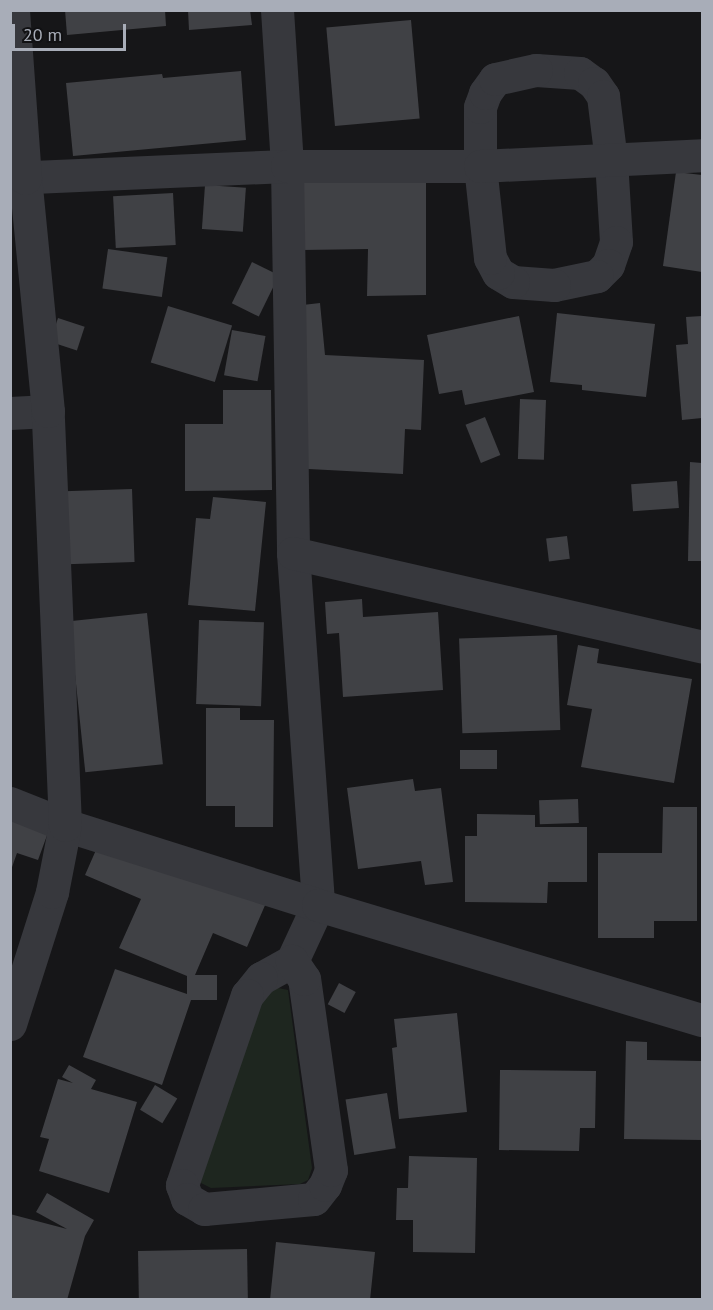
<!DOCTYPE html>
<html>
<head>
<meta charset="utf-8">
<style>
  body { margin:0 }
  #map { position:relative; width:713px; height:1310px; overflow:hidden; background:#161618; font-family:"PT Sans",sans-serif }
  div>[style] { position:absolute }
  .green>* { inset:0; background:#1e261f }
  .building>* { inset:0; background:#404145; transform-origin:0 0 }
  .street>* { height:33px; margin:-16.5px; padding:0 16.5px; transform-origin:16.5px; border-radius:16.5px; background:#37383d }
  span { translate:-50% -50%; white-space:nowrap; text-align:center; line-height:1.15; -webkit-text-stroke:5px #111113; paint-order:stroke }
  .frame { position:absolute; inset:0; border:12px solid #a8adb8; pointer-events:none }
  .scale { position:absolute; left:12px; top:24px; width:114px; height:27px; box-sizing:border-box; border:3px solid #a8adb8; border-top:0; padding-left:8px; font-size:18px; line-height:21px; white-space:nowrap; color:#a8adb8; -webkit-text-stroke:4px #111113; paint-order:stroke }
</style>
</head>
<body>
<div id="map">
  <div class="green">
    <i style="clip-path:polygon(273px 987px,288px 990px,312px 1168px,308px 1180px,300px 1184px,211px 1188px,201px 1183px,201px 1168px,264px 997px)"></i>
  </div>
  <div class="building">
    <i style="clip-path:polygon(65px 10px,165px 10px,166px 26px,67px 35px)"></i>
    <i style="clip-path:polygon(188px 10px,250px 10px,252px 25px,189px 30px)"></i>
    <i style="left:411px;top:20px;width:99px;height:85px;rotate:85deg"></i>
    <i style="clip-path:polygon(241px 71px,246px 140px,73px 156px,66px 83px,162px 74px,163px 78px)"></i>
    <i style="clip-path:polygon(676px 172px,702px 175px,702px 272px,663px 266px)"></i>
    <i style="clip-path:polygon(426px 175px,426px 295px,367px 296px,368px 249px,303px 250px,302px 176px)"></i>
    <i style="left:205px;top:185px;width:41px;height:44px;rotate:4deg"></i>
    <i style="left:173px;top:193px;width:52px;height:60px;rotate:87deg"></i>
    <i style="left:108px;top:249px;width:60px;height:40px;rotate:8deg"></i>
    <i style="left:252px;top:262px;width:30px;height:46px;rotate:26deg"></i>
    <i style="clip-path:polygon(320px 303px,325px 355px,424px 360px,421px 430px,405px 429px,403px 474px,290px 468px,285px 307px)"></i>
    <i style="left:168px;top:306px;width:67px;height:59px;rotate:17deg"></i>
    <i style="clip-path:polygon(557px 313px,655px 324px,646px 397px,582px 390px,582px 385px,550px 382px)"></i>
    <i style="clip-path:polygon(519px 316px,534px 392px,465px 405px,462px 390px,439px 394px,427px 335px)"></i>
    <i style="clip-path:polygon(702px 316px,702px 418px,682px 420px,676px 345px,688px 344px,686px 317px)"></i>
    <i style="left:58px;top:318px;width:28px;height:25px;rotate:18deg"></i>
    <i style="left:232px;top:330px;width:34px;height:46px;rotate:10deg"></i>
    <i style="clip-path:polygon(223px 390px,271px 390px,272px 490px,185px 491px,185px 424px,223px 424px)"></i>
    <i style="left:520px;top:399px;width:26px;height:60px;rotate:2deg"></i>
    <i style="left:485px;top:417px;width:41px;height:21px;rotate:68deg"></i>
    <i style="clip-path:polygon(690px 462px,702px 463px,702px 561px,688px 561px)"></i>
    <i style="left:677px;top:481px;width:27px;height:46px;rotate:86deg"></i>
    <i style="left:132px;top:489px;width:73px;height:68px;rotate:88deg"></i>
    <i style="clip-path:polygon(213px 497px,266px 502px,255px 611px,188px 605px,196px 518px,210px 519px)"></i>
    <i style="left:567px;top:536px;width:23px;height:21px;rotate:83deg"></i>
    <i style="clip-path:polygon(362px 599px,363px 617px,438px 612px,443px 690px,343px 697px,339px 633px,327px 634px,325px 602px)"></i>
    <i style="left:147px;top:613px;width:152px;height:78px;rotate:84deg"></i>
    <i style="left:199px;top:620px;width:65px;height:84px;rotate:2deg"></i>
    <i style="left:557px;top:635px;width:95px;height:98px;rotate:88deg"></i>
    <i style="clip-path:polygon(578px 645px,599px 649px,597px 663px,692px 679px,674px 783px,581px 767px,592px 709px,567px 705px)"></i>
    <i style="clip-path:polygon(206px 708px,240px 708px,240px 720px,274px 720px,273px 827px,235px 827px,235px 806px,206px 806px)"></i>
    <i style="left:460px;top:750px;width:37px;height:19px"></i>
    <i style="clip-path:polygon(413px 779px,415px 791px,441px 788px,453px 882px,425px 885px,421px 861px,358px 869px,347px 788px)"></i>
    <i style="left:578px;top:799px;width:24px;height:39px;rotate:88deg"></i>
    <i style="clip-path:polygon(663px 807px,697px 807px,697px 921px,654px 921px,654px 938px,598px 938px,598px 853px,662px 853px)"></i>
    <i style="clip-path:polygon(477px 814px,535px 815px,535px 827px,587px 827px,587px 882px,548px 882px,547px 903px,465px 902px,465px 836px,477px 836px)"></i>
    <i style="clip-path:polygon(10px 817px,49px 830px,38px 860px,17px 853px,11px 870px)"></i>
    <i style="clip-path:polygon(96px 850px,266px 903px,247px 947px,213px 933px,195px 975px,217px 975px,217px 1000px,191px 1000px,162px 1085px,83px 1057px,115px 969px,187px 994px,187px 976px,119px 948px,141px 899px,85px 875px)"></i>
    <i style="left:339px;top:983px;width:19px;height:24px;rotate:28deg"></i>
    <i style="clip-path:polygon(457px 1013px,467px 1112px,399px 1119px,392px 1048px,397px 1047px,394px 1019px)"></i>
    <i style="clip-path:polygon(626px 1041px,647px 1042px,647px 1060px,702px 1061px,702px 1140px,624px 1139px)"></i>
    <i style="clip-path:polygon(69px 1065px,96px 1080px,91px 1089px,137px 1102px,109px 1193px,39px 1171px,49px 1139px,40px 1137px,58px 1079px,73px 1083px,62px 1077px)"></i>
    <i style="clip-path:polygon(500px 1070px,596px 1071px,595px 1128px,580px 1128px,579px 1151px,499px 1150px)"></i>
    <i style="left:155px;top:1085px;width:26px;height:29px;rotate:31deg"></i>
    <i style="left:387px;top:1093px;width:56px;height:42px;rotate:81deg"></i>
    <i style="clip-path:polygon(409px 1156px,477px 1158px,475px 1253px,413px 1252px,413px 1220px,396px 1220px,397px 1188px,408px 1188px)"></i>
    <i style="clip-path:polygon(47px 1193px,94px 1220px,85px 1236px,67px 1300px,10px 1300px,10px 1214px,67px 1229px,36px 1212px)"></i>
    <i style="clip-path:polygon(276px 1242px,375px 1252px,370px 1300px,270px 1300px)"></i>
    <i style="left:247px;top:1249px;width:51px;height:109px;rotate:89deg"></i>
  </div>
  <div class="street">
    <i style="left:277px;top:10px;width:156px;rotate:86.3deg"></i>
    <i style="left:287px;top:166px;width:387px;rotate:89.1deg"></i>
    <i style="left:293px;top:553px;width:353px;rotate:85.9deg"></i>
    <i style="left:318px;top:905px;width:62px;rotate:114.9deg"></i>
    <i style="left:292px;top:961px;width:35px;rotate:151deg"></i>
    <i style="left:261px;top:978px;width:22px;rotate:129deg"></i>
    <i style="left:247px;top:995px;width:201px;rotate:108.9deg"></i>
    <i style="left:182px;top:1185px;width:15px;rotate:70deg"></i>
    <i style="left:187px;top:1199px;width:20px;rotate:30deg"></i>
    <i style="left:204px;top:1209px;width:110px;rotate:-5.2deg"></i>
    <i style="left:314px;top:1199px;width:18px;rotate:-52deg"></i>
    <i style="left:325px;top:1185px;width:16px;rotate:-68deg"></i>
    <i style="left:331px;top:1170px;width:193px;rotate:-98deg"></i>
    <i style="left:304px;top:979px;width:22px;rotate:-124deg"></i>
    <i style="left:536px;top:70px;width:44px;rotate:3.9deg"></i>
    <i style="left:580px;top:73px;width:17px;rotate:36deg"></i>
    <i style="left:594px;top:83px;width:16px;rotate:55deg"></i>
    <i style="left:603px;top:96px;width:64px;rotate:82.9deg"></i>
    <i style="left:611px;top:160px;width:82px;rotate:86.5deg"></i>
    <i style="left:616px;top:242px;width:24px;rotate:109deg"></i>
    <i style="left:608px;top:265px;width:16px;rotate:135deg"></i>
    <i style="left:597px;top:276px;width:44px;rotate:168.2deg"></i>
    <i style="left:554px;top:285px;width:41px;rotate:-175.8deg"></i>
    <i style="left:513px;top:282px;width:17px;rotate:-149deg"></i>
    <i style="left:498px;top:273px;width:17px;rotate:-118deg"></i>
    <i style="left:490px;top:258px;width:93px;rotate:-96.2deg"></i>
    <i style="left:480px;top:166px;width:59px;rotate:-90deg"></i>
    <i style="left:480px;top:107px;width:15px;rotate:-70deg"></i>
    <i style="left:485px;top:93px;width:17px;rotate:-54deg"></i>
    <i style="left:495px;top:79px;width:42px;rotate:-12.4deg"></i>
    <i style="left:10px;top:178px;width:277px;rotate:-2.5deg"></i>
    <i style="left:287px;top:166px;width:193px"></i>
    <i style="left:480px;top:166px;width:222px;rotate:-2.8deg"></i>
    <i style="left:10px;top:413px;width:38px;rotate:-3deg"></i>
    <i style="left:293px;top:553px;width:420px;rotate:12.9deg"></i>
    <i style="left:10px;top:803px;width:59px;rotate:21.8deg"></i>
    <i style="left:65px;top:825px;width:265px;rotate:17.5deg"></i>
    <i style="left:318px;top:905px;width:401px;rotate:16.7deg"></i>
    <i style="left:10px;top:1024px;width:139px;rotate:-72.3deg"></i>
    <i style="left:52px;top:892px;width:68px;rotate:-79deg"></i>
    <i style="left:65px;top:825px;width:414px;rotate:-92.4deg"></i>
    <i style="left:48px;top:411px;width:234px;rotate:-95.6deg"></i>
    <i style="left:25px;top:178px;width:168px;rotate:-94.1deg"></i>
  </div>
  <div class="frame"></div>
  <div class="scale">20 m</div>
</div>
</body>
</html>
